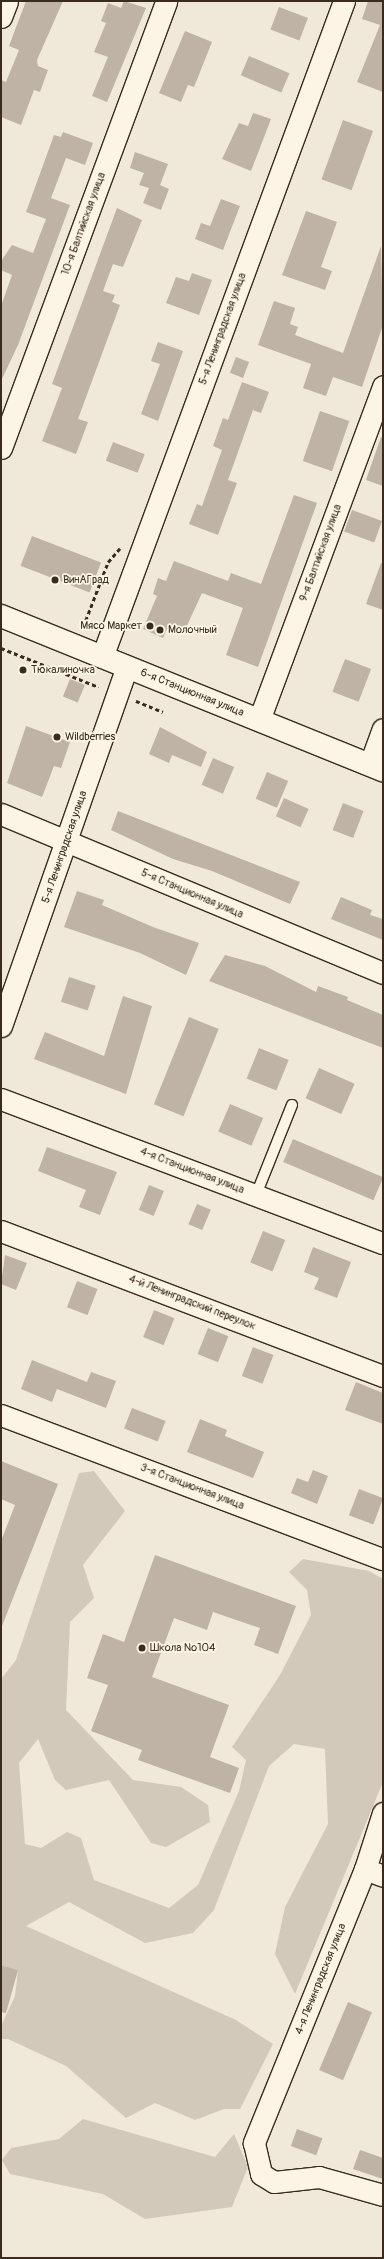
<!DOCTYPE html>
<html>
<head>
<meta charset="utf-8">
<style>
  body { margin:0 }
  #map { position:relative; width:384px; height:2259px; overflow:hidden; background:#f0e9d9; font-family:Pangolin,sans-serif }
  div>[style] { position:absolute }
  .green>* { inset:0; background:#d2c9ba }
  .building>* { inset:0; background:#beb3a4; transform-origin:0 0 }
  .path>* { height:2.5px; margin-top:-1.25px; transform-origin:0; background:repeating-linear-gradient(90deg,#3b2a1e 0 4px,transparent 0 7px) }
  .roads { filter:drop-shadow(1px 0 #3b2a1e) drop-shadow(-1px 0 #3b2a1e) drop-shadow(0 1px #3b2a1e) drop-shadow(0 -1px #3b2a1e) }
  .lane>* { height:10px; margin:-5px; padding:0 5px; transform-origin:5px; border-radius:5px; background:#fcf5e5 }
  .street>* { height:21px; margin:-10.5px; padding:0 10.5px; transform-origin:10.5px; border-radius:10.5px; background:#fcf5e5 }
  .secondary>* { height:22px; margin:-11px; padding:0 11px; transform-origin:11px; border-radius:11px; background:#fcf5e5 }
  .dots>* { width:11px; height:11px; translate:-50% -50%; box-sizing:border-box; border:2px solid #fcf5e5; border-radius:50% }
  span { translate:-50% -50%; white-space:nowrap; text-align:center; line-height:1.15; -webkit-text-stroke:3.5px #fcf5e5; paint-order:stroke }
  .street-label { font-size:11px; color:#3b2a1e }
  .poi-label { font-size:11px; color:#3b2a1e }
  .left { translate:0 -50%; text-align:left }
  .right { translate:-100% -50%; text-align:right }
  .frame { position:absolute; inset:0; border:2px solid #3b2a1e; pointer-events:none }
</style>
</head>
<body>
<div id="map">
  <div class="green">
    <i style="clip-path:polygon(94px 1471px,125px 1511px,83px 1565px,94px 1598px,70px 1622px,66px 1710px,133px 1780px,181px 1787px,208px 1805px,210px 1822px,166px 1847px,151px 1843px,109px 1780px,66px 1790px,55px 1780px,38px 1739px,19px 1763px,25px 1844px,41px 1848px,67px 1832px,81px 1838px,94px 1880px,169px 1908px,198px 1885px,239px 1791px,246px 1760px,232px 1747px,280px 1675px,311px 1615px,307px 1590px,289px 1572px,303px 1559px,369px 1571px,383px 1579px,383px 1782px,295px 1994px,275px 1954px,285px 1907px,328px 1824px,325px 1749px,294px 1744px,269px 1766px,214px 1910px,193px 1933px,145px 1943px,69px 1902px,26px 1926px,236px 2020px,273px 2044px,240px 2109px,224px 2109px,195px 2120px,155px 2103px,126px 2118px,66px 2066px,8px 2039px,1px 2039px,1px 2026px,15px 1996px,18px 1970px,1px 1965px,1px 1679px,16px 1660px,79px 1473px)"></i>
    <i style="clip-path:polygon(83px 2119px,215px 2157px,234px 2134px,248px 2167px,232px 2207px,145px 2219px,103px 2194px,10px 2174px,2px 2160px,11px 2148px,59px 2139px)"></i>
  </div>
  <div class="building">
    <i style="clip-path:polygon(26px 1px,63px 1px,37px 60px,38px 66px,48px 70px,40px 92px,34px 90px,21px 125px,1px 117px,1px 80px,6px 82px,19px 50px,9px 46px)"></i>
    <i style="clip-path:polygon(124px 1px,146px 8px,107px 102px,92px 96px,108px 57px,94px 52px,106px 23px,101px 21px,108px 3px,121px 8px)"></i>
    <i style="clip-path:polygon(368px 1px,383px 1px,383px 92px,357px 82px,380px 25px,362px 19px)"></i>
    <i style="left:279px;top:7px;width:31px;height:24px;rotate:21deg"></i>
    <i style="clip-path:polygon(185px 31px,212px 42px,194px 87px,188px 85px,181px 102px,159px 93px)"></i>
    <i style="left:249px;top:56px;width:44px;height:21px;rotate:23deg"></i>
    <i style="clip-path:polygon(253px 113px,271px 119px,251px 171px,222px 159px,239px 123px,248px 126px)"></i>
    <i style="left:343px;top:120px;width:32px;height:63px;rotate:20deg"></i>
    <i style="clip-path:polygon(63px 132px,93px 143px,85px 165px,66px 158px,62px 169px,51px 198px,70px 205px,18px 345px,1px 381px,1px 306px,12px 275px,1px 270px,1px 261px,12px 245px,33px 253px,46px 219px,26px 212px,54px 135px,61px 137px)"></i>
    <i style="clip-path:polygon(135px 152px,168px 164px,160px 185px,169px 189px,161px 210px,143px 203px,149px 188px,139px 185px,144px 173px,130px 168px)"></i>
    <i style="clip-path:polygon(221px 199px,240px 206px,223px 250px,195px 239px,201px 223px,210px 226px)"></i>
    <i style="clip-path:polygon(117px 208px,142px 220px,123px 267px,113px 264px,103px 291px,115px 295px,112px 302px,120px 305px,78px 419px,88px 422px,76px 454px,42px 441px,62px 388px,52px 384px)"></i>
    <i style="clip-path:polygon(306px 211px,337px 222px,321px 267px,332px 271px,325px 290px,282px 275px)"></i>
    <i style="clip-path:polygon(381px 246px,383px 325px,362px 387px,333px 377px,326px 396px,303px 388px,311px 364px,258px 345px,274px 301px,295px 308px,290px 324px,298px 327px,295px 335px,343px 353px)"></i>
    <i style="clip-path:polygon(192px 273px,212px 280px,199px 315px,166px 303px,176px 277px,189px 281px)"></i>
    <i style="clip-path:polygon(158px 342px,183px 351px,158px 421px,141px 414px,160px 364px,151px 361px)"></i>
    <i style="left:236px;top:357px;width:14px;height:17px;rotate:21deg"></i>
    <i style="clip-path:polygon(242px 382px,269px 392px,261px 413px,253px 410px,228px 480px,237px 483px,218px 535px,189px 524px,197px 504px,202px 506px,222px 450px,213px 446px,223px 418px,228px 420px)"></i>
    <i style="left:320px;top:411px;width:31px;height:53px;rotate:19deg"></i>
    <i style="clip-path:polygon(381px 437px,383px 437px,383px 486px,366px 480px)"></i>
    <i style="left:113px;top:442px;width:34px;height:20px;rotate:21deg"></i>
    <i style="clip-path:polygon(294px 495px,317px 503px,258px 667px,226px 655px,243px 608px,202px 593px,185px 630px,169px 624px,163px 638px,143px 629px,157px 596px,153px 594px,158px 578px,166px 581px,174px 561px,228px 581px,231px 573px,261px 584px)"></i>
    <i style="left:352px;top:510px;width:32px;height:23px;rotate:20deg"></i>
    <i style="left:32px;top:536px;width:74px;height:32px;rotate:21deg"></i>
    <i style="clip-path:polygon(381px 563px,383px 563px,383px 610px,366px 604px)"></i>
    <i style="left:345px;top:659px;width:28px;height:35px;rotate:21deg"></i>
    <i style="left:70px;top:679px;width:16px;height:19px;rotate:22deg"></i>
    <i style="clip-path:polygon(26px 726px,70px 742px,61px 768px,54px 766px,42px 797px,7px 783px)"></i>
    <i style="clip-path:polygon(160px 727px,207px 752px,201px 767px,172px 755px,169px 763px,149px 754px)"></i>
    <i style="left:213px;top:758px;width:23px;height:29px;rotate:23deg"></i>
    <i style="left:267px;top:772px;width:23px;height:29px;rotate:23deg"></i>
    <i style="left:284px;top:798px;width:27px;height:20px;rotate:24deg"></i>
    <i style="left:343px;top:803px;width:22px;height:29px;rotate:21deg"></i>
    <i style="clip-path:polygon(118px 811px,300px 882px,290px 904px,212px 871px,173px 859px,111px 830px)"></i>
    <i style="clip-path:polygon(77px 891px,104px 900px,102px 905px,153px 927px,199px 943px,186px 975px,140px 953px,64px 927px)"></i>
    <i style="clip-path:polygon(341px 897px,372px 910px,370px 915px,383px 919px,383px 940px,331px 919px)"></i>
    <i style="clip-path:polygon(225px 955px,265px 966px,316px 992px,318px 986px,348px 997px,347px 1000px,383px 1015px,383px 1048px,209px 981px)"></i>
    <i style="left:69px;top:977px;width:28px;height:26px;rotate:18deg"></i>
    <i style="clip-path:polygon(123px 996px,152px 1006px,126px 1094px,34px 1059px,45px 1032px,104px 1056px)"></i>
    <i style="left:189px;top:1017px;width:32px;height:94px;rotate:22deg"></i>
    <i style="left:259px;top:1048px;width:32px;height:33px;rotate:22deg"></i>
    <i style="left:319px;top:1068px;width:39px;height:33px;rotate:24deg"></i>
    <i style="left:230px;top:1104px;width:36px;height:30px;rotate:23deg"></i>
    <i style="left:293px;top:1139px;width:98px;height:25px;rotate:23deg"></i>
    <i style="clip-path:polygon(47px 1147px,117px 1172px,100px 1215px,79px 1207px,86px 1190px,38px 1171px)"></i>
    <i style="left:149px;top:1185px;width:16px;height:27px;rotate:22deg"></i>
    <i style="left:197px;top:1204px;width:15px;height:22px;rotate:23deg"></i>
    <i style="left:263px;top:1231px;width:24px;height:34px;rotate:22deg"></i>
    <i style="clip-path:polygon(313px 1247px,351px 1262px,337px 1298px,314px 1289px,319px 1278px,304px 1272px)"></i>
    <i style="clip-path:polygon(5px 1255px,27px 1263px,16px 1290px,1px 1284px)"></i>
    <i style="left:77px;top:1281px;width:22px;height:28px;rotate:21deg"></i>
    <i style="left:154px;top:1310px;width:22px;height:29px;rotate:22deg"></i>
    <i style="left:208px;top:1328px;width:22px;height:28px;rotate:22deg"></i>
    <i style="left:253px;top:1347px;width:22px;height:31px;rotate:21deg"></i>
    <i style="clip-path:polygon(32px 1360px,87px 1382px,91px 1372px,116px 1381px,106px 1408px,57px 1389px,52px 1402px,21px 1389px)"></i>
    <i style="clip-path:polygon(356px 1382px,383px 1393px,383px 1424px,345px 1410px)"></i>
    <i style="left:132px;top:1408px;width:36px;height:22px;rotate:21deg"></i>
    <i style="clip-path:polygon(200px 1419px,227px 1430px,225px 1436px,264px 1452px,253px 1478px,187px 1452px)"></i>
    <i style="clip-path:polygon(1px 1461px,58px 1484px,2px 1626px,1px 1541px,15px 1505px,1px 1499px)"></i>
    <i style="clip-path:polygon(313px 1470px,328px 1476px,317px 1504px,291px 1493px,297px 1478px,308px 1482px)"></i>
    <i style="left:359px;top:1489px;width:26px;height:28px;rotate:21deg"></i>
    <i style="clip-path:polygon(155px 1555px,296px 1606px,278px 1654px,254px 1645px,260px 1628px,213px 1612px,207px 1630px,174px 1618px,152px 1677px,229px 1705px,210px 1757px,239px 1768px,230px 1793px,138px 1760px,142px 1750px,91px 1731px,108px 1685px,87px 1678px,103px 1634px,124px 1642px)"></i>
    <i style="clip-path:polygon(1px 1965px,18px 1970px,6px 2013px,1px 2012px)"></i>
    <i style="left:348px;top:2002px;width:26px;height:74px;rotate:23deg"></i>
    <i style="left:297px;top:2129px;width:27px;height:18px;rotate:20deg"></i>
    <i style="clip-path:polygon(360px 2150px,383px 2158px,383px 2179px,353px 2169px)"></i>
  </div>
  <div class="path">
    <i style="left:83px;top:627px;width:70px;rotate:-69deg"></i>
    <i style="left:108px;top:562px;width:18px;rotate:-49deg"></i>
    <i style="left:1px;top:648px;width:105px;rotate:21.7deg"></i>
    <i style="left:136px;top:701px;width:29px;rotate:22deg"></i>
  </div>
  <div class="roads">
    <div class="lane">
      <i style="left:256px;top:1195px;width:97px;rotate:-68.2deg"></i>
    </div>
    <div class="street">
      <i style="left:1px;top:17px;width:17px;rotate:-69deg"></i>
      <i style="left:1px;top:448px;width:476px;rotate:-69.7deg"></i>
      <i style="left:102px;top:657px;width:699px;rotate:-69.75deg"></i>
      <i style="left:259px;top:720px;width:356px;rotate:-69.6deg"></i>
      <i style="left:370px;top:764px;width:37px;rotate:-70deg"></i>
      <i style="left:1px;top:814px;width:414px;rotate:22.6deg"></i>
      <i style="left:1px;top:1026px;width:380px;rotate:-70.7deg"></i>
      <i style="left:1px;top:1099px;width:408px;rotate:20.7deg"></i>
      <i style="left:1px;top:1231px;width:409px;rotate:20.8deg"></i>
      <i style="left:1px;top:1415px;width:408px;rotate:20.7deg"></i>
      <i style="left:383px;top:1813px;width:59px;rotate:107.8deg"></i>
      <i style="left:365px;top:1869px;width:296px;rotate:112.1deg"></i>
      <i style="left:254px;top:2143px;width:32px;rotate:77deg"></i>
      <i style="left:261px;top:2174px;width:15px;rotate:32deg"></i>
      <i style="left:274px;top:2182px;width:45px;rotate:-6.3deg"></i>
      <i style="left:319px;top:2177px;width:66px;rotate:15.7deg"></i>
      <i style="left:365px;top:1869px;width:19px;rotate:21deg"></i>
    </div>
    <div class="secondary">
      <i style="left:1px;top:616px;width:412px;rotate:22deg"></i>
    </div>
  </div>
  <div class="dots">
    <i style="left:55px;top:580px;background:#3b2a1e"></i>
    <i style="left:150px;top:626px;background:#3b2a1e"></i>
    <i style="left:160px;top:630px;background:#3b2a1e"></i>
    <i style="left:23px;top:670px;background:#3b2a1e"></i>
    <i style="left:57px;top:737px;background:#3b2a1e"></i>
    <i style="left:142px;top:1648px;background:#3b2a1e"></i>
  </div>
  <div class="street-label">
    <span style="left:84px;top:224px;rotate:-70deg">10-я Балтийская улица</span>
    <span style="left:223px;top:329px;rotate:-70deg">5-я Ленинградская улица</span>
    <span style="left:321px;top:553px;rotate:-70deg">9-я Балтийская улица</span>
    <span style="left:192px;top:693px;rotate:22deg">6-я Станционная улица</span>
    <span style="left:65px;top:847px;rotate:-71deg">5-я Ленинградская улица</span>
    <span style="left:192px;top:894px;rotate:23deg">5-я Станционная улица</span>
    <span style="left:192px;top:1171px;rotate:21deg">4-я Станционная улица</span>
    <span style="left:192px;top:1303px;rotate:21deg">4-й Ленинградский переулок</span>
    <span style="left:192px;top:1487px;rotate:21deg">3-я Станционная улица</span>
    <span style="left:321px;top:1979px;rotate:-68deg">4-я Ленинградская улица</span>
  </div>
  <div class="poi-label">
    <span class="left" style="left:63px;top:580px">ВинАГрад</span>
    <span class="right" style="left:142px;top:626px">Мясо Маркет</span>
    <span class="left" style="left:168px;top:630px">Молочный</span>
    <span class="left" style="left:31px;top:670px">Тюкалиночка</span>
    <span class="left" style="left:65px;top:737px">Wildberries</span>
    <span class="left" style="left:150px;top:1648px">Школа №104</span>
  </div>
  <div class="frame"></div>
</div>
</body>
</html>
